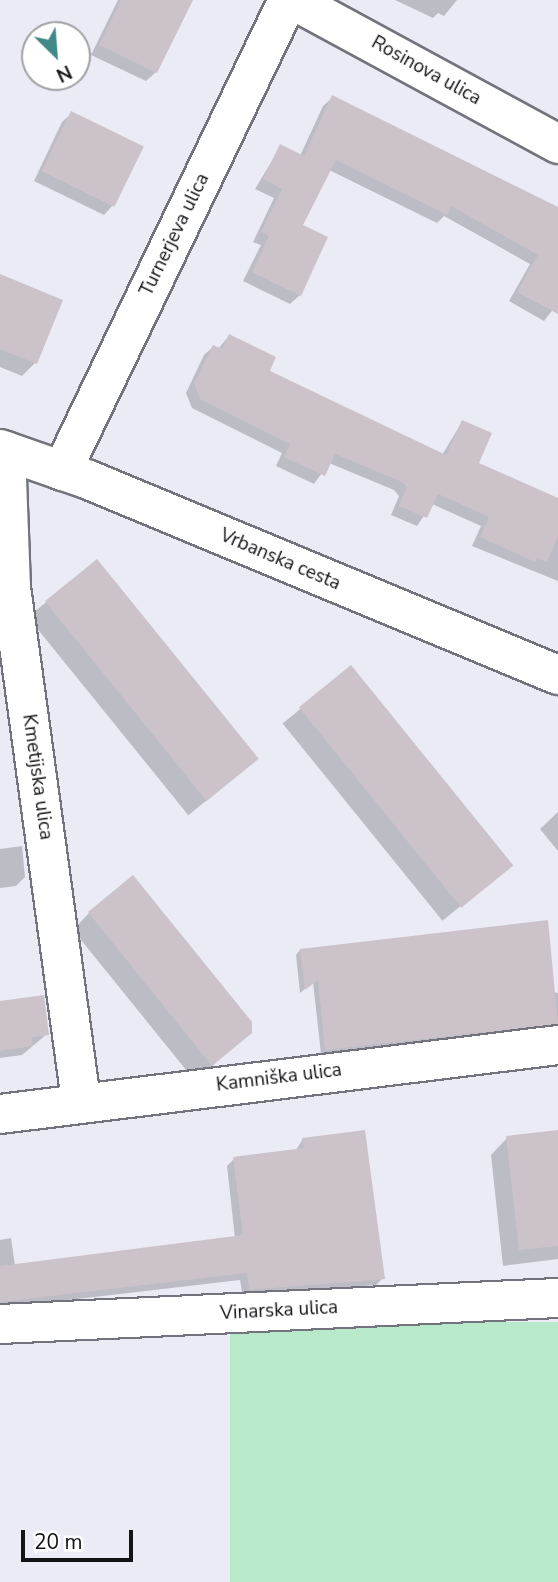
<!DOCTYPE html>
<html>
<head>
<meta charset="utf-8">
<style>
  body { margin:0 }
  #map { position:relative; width:558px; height:1582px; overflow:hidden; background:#eaebf5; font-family:"Nunito Sans",sans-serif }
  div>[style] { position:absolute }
  .green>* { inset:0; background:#b7e9ca; transform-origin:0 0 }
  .shadow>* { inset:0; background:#0003; transform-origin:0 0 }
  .building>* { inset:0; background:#ccc3ca; transform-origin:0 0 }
  .roads { filter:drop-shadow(2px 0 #72737c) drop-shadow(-2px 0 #72737c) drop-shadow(0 2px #72737c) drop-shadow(0 -2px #72737c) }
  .minor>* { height:38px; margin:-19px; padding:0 19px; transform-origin:19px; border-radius:19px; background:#fff }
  span { translate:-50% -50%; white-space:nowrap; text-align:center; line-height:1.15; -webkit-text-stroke:7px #fff; paint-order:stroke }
  .street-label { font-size:19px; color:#141418 }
  .north { position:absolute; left:21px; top:21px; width:70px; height:70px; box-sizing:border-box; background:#fff; border:2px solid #a1a1a3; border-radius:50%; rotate:155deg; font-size:19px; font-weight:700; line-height:28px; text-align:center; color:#141418 }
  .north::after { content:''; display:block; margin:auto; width:24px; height:32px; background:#418988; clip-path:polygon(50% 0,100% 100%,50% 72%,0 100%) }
  .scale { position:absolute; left:21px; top:1530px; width:112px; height:32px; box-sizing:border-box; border:4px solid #141418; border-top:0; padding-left:9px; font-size:21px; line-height:24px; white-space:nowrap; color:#141418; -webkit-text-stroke:5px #fff; paint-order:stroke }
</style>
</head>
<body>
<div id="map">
  <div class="green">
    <i style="left:558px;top:1322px;width:260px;height:328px;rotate:90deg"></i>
  </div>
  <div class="shadow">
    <i style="clip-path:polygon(118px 0,170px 0,156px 72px,146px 81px,91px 55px)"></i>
    <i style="clip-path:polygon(395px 0,457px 0,444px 16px,438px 13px,433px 18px)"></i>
    <i style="clip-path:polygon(333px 97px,558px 209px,558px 303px,544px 321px,509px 301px,530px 264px,444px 216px,437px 223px,329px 170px,300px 226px,300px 295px,290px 304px,243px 281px,261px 245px,253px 242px,274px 198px,255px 189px,281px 146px,300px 156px,323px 106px)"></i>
    <i style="clip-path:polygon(72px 113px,113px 205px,104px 215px,34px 181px,62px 122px)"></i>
    <i style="clip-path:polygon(0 276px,61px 301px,35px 363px,22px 376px,0 367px)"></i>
    <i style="clip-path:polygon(229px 336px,268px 372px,442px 455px,462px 422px,477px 464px,558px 500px,558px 581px,472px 546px,481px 526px,432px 504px,417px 526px,391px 515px,399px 496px,394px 490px,329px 463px,314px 484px,276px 466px,282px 453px,192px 408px,186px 393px,204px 355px,213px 347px,218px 349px)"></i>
    <i style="left:97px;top:561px;width:255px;height:89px;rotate:51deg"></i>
    <i style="left:351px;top:668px;width:254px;height:88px;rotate:51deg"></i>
    <i style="clip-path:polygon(558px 812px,558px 851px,540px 829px)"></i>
    <i style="clip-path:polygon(22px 846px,25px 877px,16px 886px,0 888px,0 849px)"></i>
    <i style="clip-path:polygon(89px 913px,250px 1032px,195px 1081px,73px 930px)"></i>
    <i style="clip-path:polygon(300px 950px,558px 993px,558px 1027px,321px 1054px,313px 982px,300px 993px,296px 955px)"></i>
    <i style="clip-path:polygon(0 1003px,47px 1034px,22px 1055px,0 1058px)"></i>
    <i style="clip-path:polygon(558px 1132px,558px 1259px,503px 1266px,491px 1155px,507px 1138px)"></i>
    <i style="clip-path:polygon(303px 1139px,383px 1278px,376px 1285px,243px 1297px,240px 1280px,0 1308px,0 1240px,11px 1238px,15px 1266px,235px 1238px,227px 1166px,234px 1159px,296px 1150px)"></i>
  </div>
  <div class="building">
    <i style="clip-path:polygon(121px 0,193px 0,157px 73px,99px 45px)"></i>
    <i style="clip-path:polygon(332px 95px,558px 207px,558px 314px,517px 292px,538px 255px,451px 206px,447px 215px,336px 160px,303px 225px,328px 237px,301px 296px,252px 272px,269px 236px,261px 232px,282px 189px,263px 179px,280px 144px,304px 156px)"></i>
    <i style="left:71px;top:111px;width:81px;height:67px;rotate:26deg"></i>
    <i style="clip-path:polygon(0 274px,63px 300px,37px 364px,0 349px)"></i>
    <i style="clip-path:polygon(229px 334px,276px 357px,270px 371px,446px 455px,462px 420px,492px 433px,479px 463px,558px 498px,558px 537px,547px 562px,537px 558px,535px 562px,480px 537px,489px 517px,438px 494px,427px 518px,399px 506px,407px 487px,402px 482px,335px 454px,325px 476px,284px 457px,290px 444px,200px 399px,194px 383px,213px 345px,222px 349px)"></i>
    <i style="left:97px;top:559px;width:257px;height:67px;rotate:51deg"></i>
    <i style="left:351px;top:665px;width:258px;height:67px;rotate:51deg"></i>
    <i style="clip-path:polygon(133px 875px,252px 1022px,252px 1033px,212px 1066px,88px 912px)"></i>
    <i style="clip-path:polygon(548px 920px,558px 1024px,325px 1050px,318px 980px,305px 990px,300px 949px)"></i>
    <i style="clip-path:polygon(44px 995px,49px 1035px,32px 1037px,33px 1046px,0 1051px,0 1001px)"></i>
    <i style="clip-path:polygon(365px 1130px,385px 1279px,249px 1290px,247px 1273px,0 1302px,0 1266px,243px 1235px,233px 1157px,304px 1148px,302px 1138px)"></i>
    <i style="clip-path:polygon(558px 1130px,558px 1246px,519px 1250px,506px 1136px)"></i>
  </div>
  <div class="roads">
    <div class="minor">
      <i style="left:293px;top:0;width:302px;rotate:28.5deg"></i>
      <i style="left:0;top:449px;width:94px;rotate:19.2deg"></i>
      <i style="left:89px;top:480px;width:508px;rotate:22.58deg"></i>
      <i style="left:6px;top:451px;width:136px;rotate:87.9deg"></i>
      <i style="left:11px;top:587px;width:519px;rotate:82.24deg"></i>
      <i style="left:62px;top:471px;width:522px;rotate:-64.37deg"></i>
      <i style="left:0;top:1114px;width:562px;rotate:-7.05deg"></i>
      <i style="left:0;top:1324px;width:559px;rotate:-2.67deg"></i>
    </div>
  </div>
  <div class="street-label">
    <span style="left:426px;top:71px;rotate:29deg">Rosinova ulica</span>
    <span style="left:175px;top:235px;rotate:-64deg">Turnerjeva ulica</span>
    <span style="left:280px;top:560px;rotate:23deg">Vrbanska cesta</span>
    <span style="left:37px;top:777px;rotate:82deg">Kmetijska ulica</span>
    <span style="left:279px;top:1078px;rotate:-7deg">Kamniška ulica</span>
    <span style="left:279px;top:1311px;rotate:-3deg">Vinarska ulica</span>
  </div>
  <div class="north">N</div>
  <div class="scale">20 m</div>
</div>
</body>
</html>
